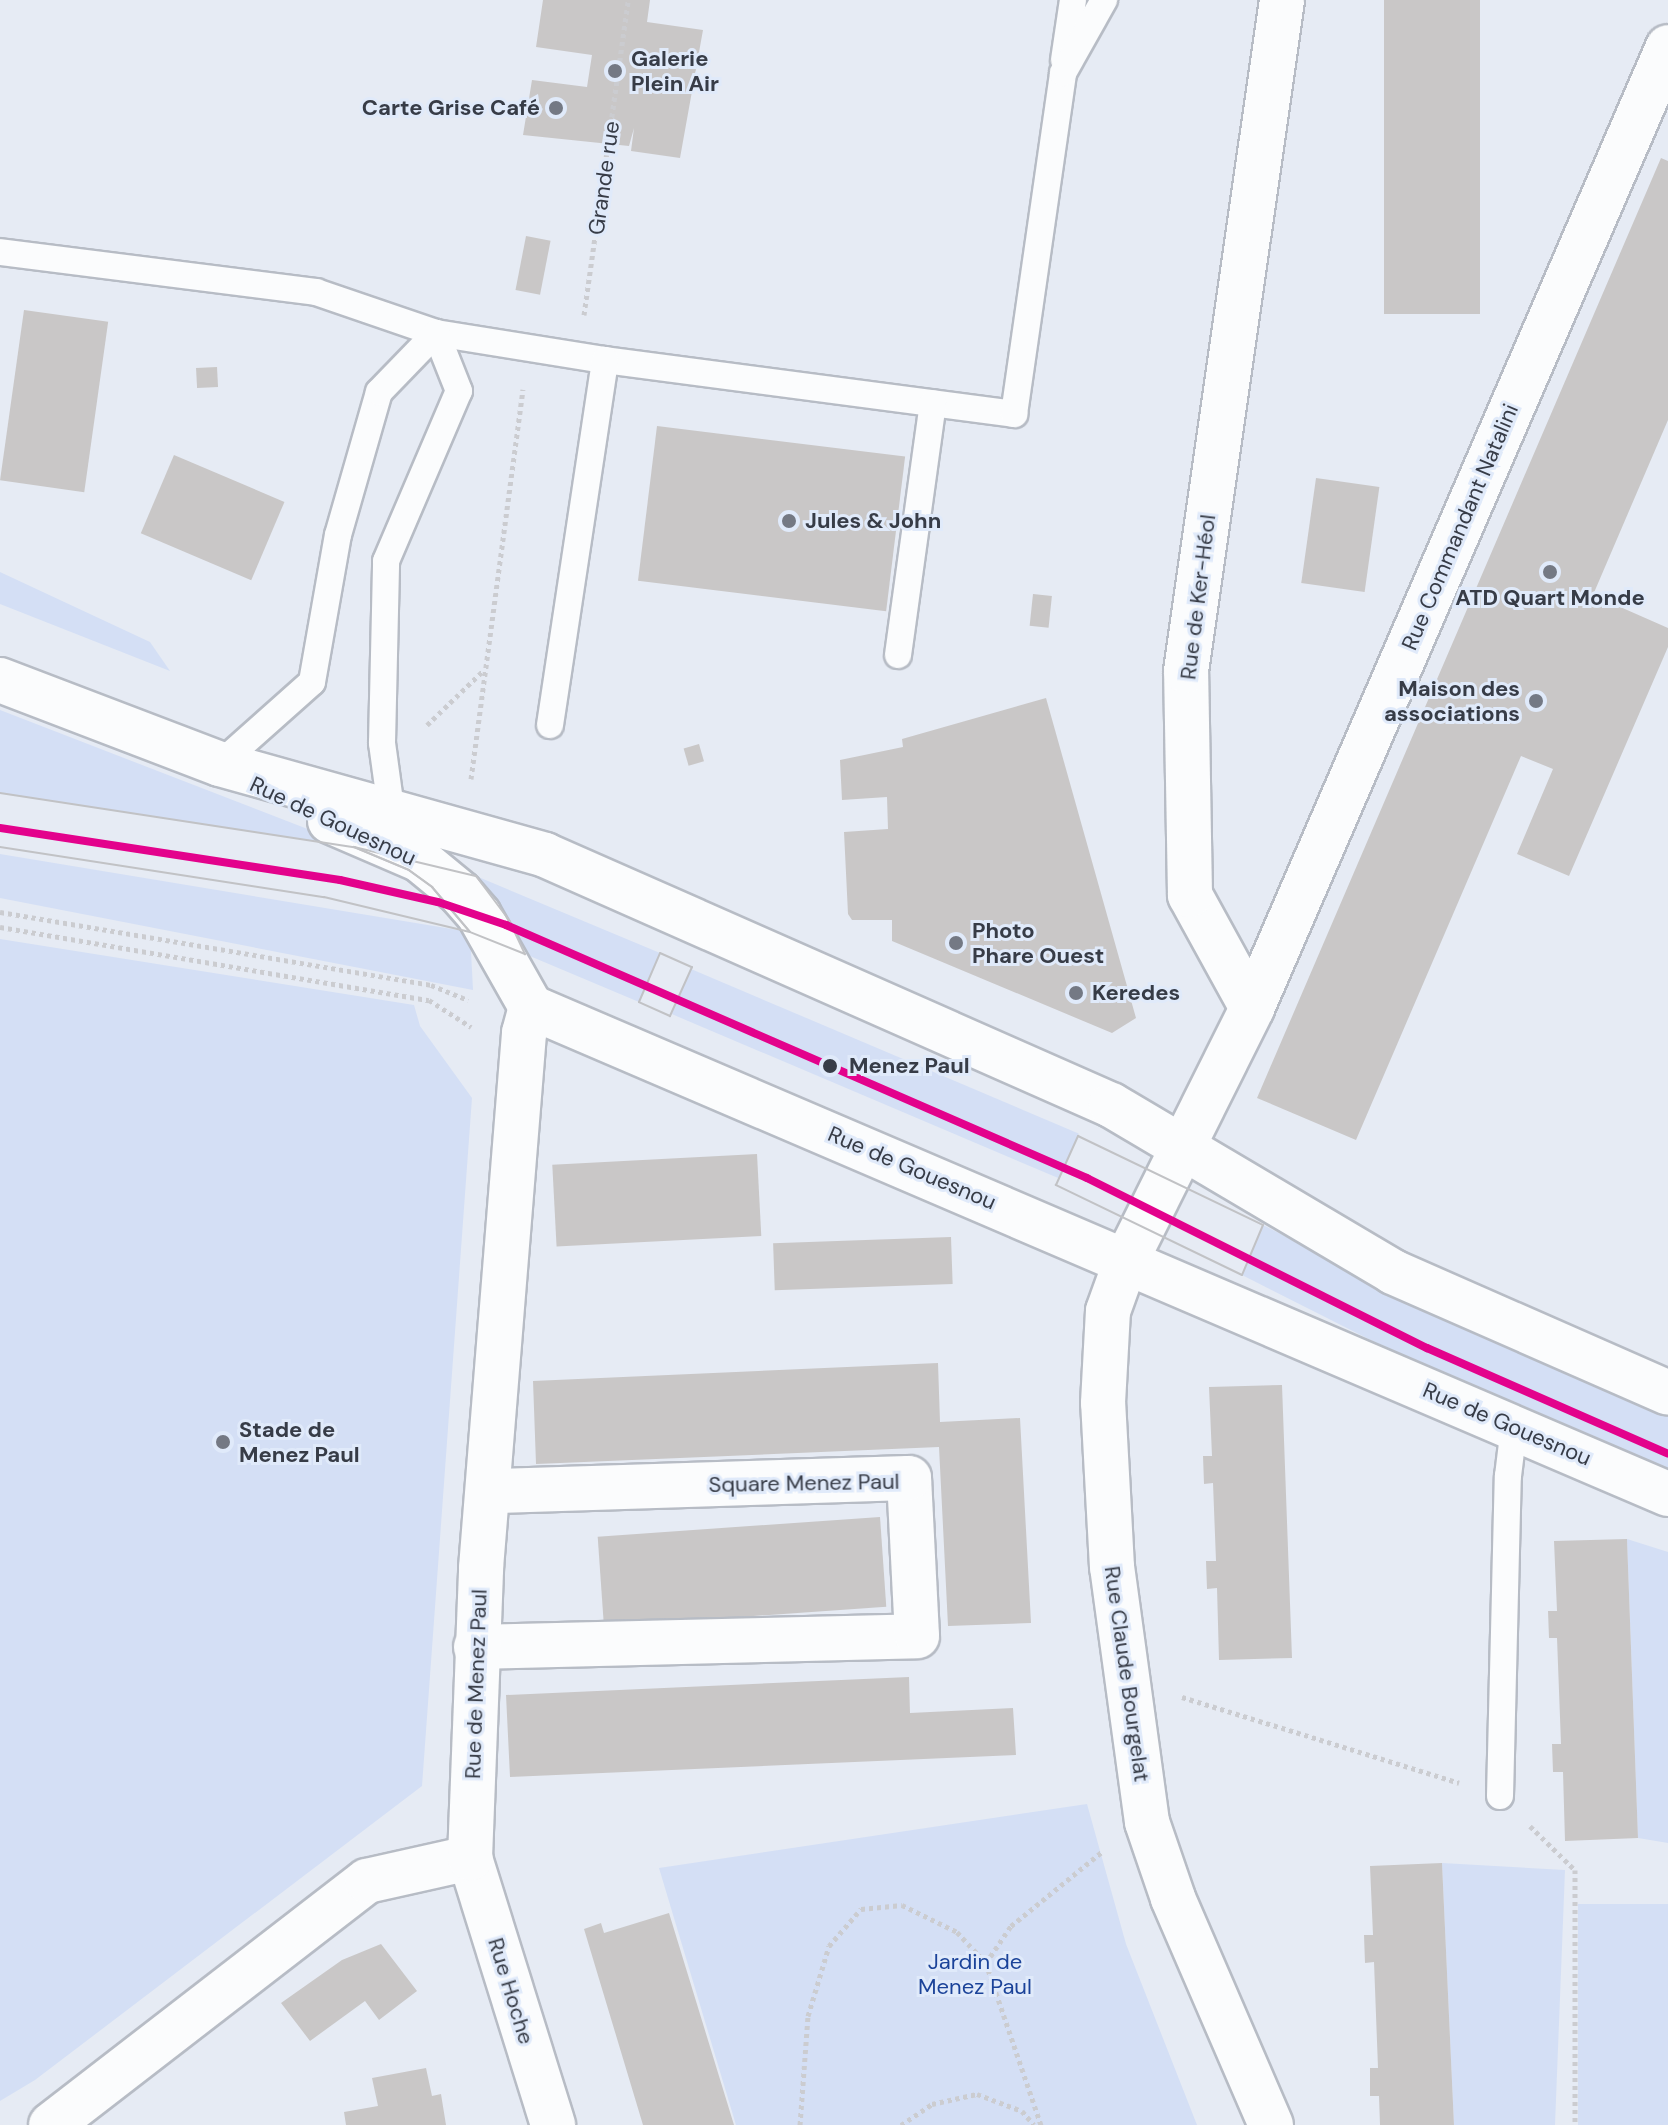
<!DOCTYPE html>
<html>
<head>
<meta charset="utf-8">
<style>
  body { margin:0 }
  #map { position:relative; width:1668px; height:2125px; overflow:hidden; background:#e6ebf4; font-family:"DM Sans",sans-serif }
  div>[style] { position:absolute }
  .green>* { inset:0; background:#d4dff5; transform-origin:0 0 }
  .building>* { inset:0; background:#c9c7c7; transform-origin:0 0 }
  .path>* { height:5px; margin-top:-2.5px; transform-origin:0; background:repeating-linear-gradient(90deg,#cbccd0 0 4px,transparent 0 8px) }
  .roads { filter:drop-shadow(2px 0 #b7bcc5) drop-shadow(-2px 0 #b7bcc5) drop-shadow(0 2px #b7bcc5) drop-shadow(0 -2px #b7bcc5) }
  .lane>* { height:26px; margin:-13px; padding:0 13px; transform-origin:13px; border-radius:13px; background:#fbfcfd }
  .street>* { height:44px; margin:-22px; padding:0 22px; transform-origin:22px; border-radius:22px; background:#fbfcfd }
  .secondary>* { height:44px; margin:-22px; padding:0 22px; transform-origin:22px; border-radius:22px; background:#fbfcfd }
  .tram>* { height:2px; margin:-1px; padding:0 1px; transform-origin:1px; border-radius:1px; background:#c1c2c5 }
  .tram-1>* { height:8px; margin:-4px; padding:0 4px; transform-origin:4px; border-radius:4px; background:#e3028c }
  .dots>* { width:22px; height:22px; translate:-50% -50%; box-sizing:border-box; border:4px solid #e0eafa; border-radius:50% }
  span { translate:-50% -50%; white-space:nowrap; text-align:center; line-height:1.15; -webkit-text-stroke:6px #e0eafa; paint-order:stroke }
  .poi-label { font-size:22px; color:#373c47; font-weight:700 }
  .left { translate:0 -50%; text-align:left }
  .right { translate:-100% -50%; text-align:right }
  .street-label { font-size:22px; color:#373c47 }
  .stop-label { font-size:22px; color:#373c47; font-weight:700 }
  .park-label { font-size:22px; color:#1b4399 }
</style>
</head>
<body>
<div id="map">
  <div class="green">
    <i style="clip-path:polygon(0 572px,150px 642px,170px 671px,0 604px)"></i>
    <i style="clip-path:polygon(0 710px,354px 847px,0 793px)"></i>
    <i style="clip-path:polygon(0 854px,470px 932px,473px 990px,0 898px)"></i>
    <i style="clip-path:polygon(476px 876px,660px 953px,639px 1002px,525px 954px,509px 920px)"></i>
    <i style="clip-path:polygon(0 939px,414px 1005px,420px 1026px,472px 1098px,422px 1786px,35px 2080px,0 2101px)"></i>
    <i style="left:691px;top:969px;width:421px;height:49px;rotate:23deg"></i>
    <i style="clip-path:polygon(1263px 1225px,1450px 1321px,1668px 1417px,1668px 1476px,1444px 1377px,1242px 1275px)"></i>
    <i style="clip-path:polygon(1627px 1539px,1668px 1552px,1668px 1843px,1638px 1838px)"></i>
    <i style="clip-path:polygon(1087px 1804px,1126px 1944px,1197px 2125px,736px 2125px,659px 1868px)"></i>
    <i style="clip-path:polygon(1442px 1863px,1565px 1870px,1555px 2125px,1454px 2125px)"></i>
    <i style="left:1668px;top:1904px;width:221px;height:90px;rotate:90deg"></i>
  </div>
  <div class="building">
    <i style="clip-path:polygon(543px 0,650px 0,647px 22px,703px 30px,680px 158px,631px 151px,634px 128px,629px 146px,523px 135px,532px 80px,587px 87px,592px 55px,536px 47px)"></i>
    <i style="left:1384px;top:0;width:96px;height:314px"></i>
    <i style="clip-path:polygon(1661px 158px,1668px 161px,1668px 420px,1593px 595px,1668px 628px,1668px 647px,1569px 876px,1517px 854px,1553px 769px,1521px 756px,1356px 1140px,1257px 1098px)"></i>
    <i style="left:526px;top:236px;width:25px;height:55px;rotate:11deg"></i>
    <i style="left:24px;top:310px;width:85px;height:172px;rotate:8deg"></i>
    <i style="left:217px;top:367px;width:20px;height:21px;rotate:87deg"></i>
    <i style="left:657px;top:426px;width:250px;height:156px;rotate:7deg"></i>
    <i style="left:174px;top:455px;width:120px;height:85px;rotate:23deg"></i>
    <i style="left:1316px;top:478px;width:64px;height:106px;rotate:8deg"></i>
    <i style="left:1033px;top:594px;width:19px;height:32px;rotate:6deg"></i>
    <i style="clip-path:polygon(1046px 698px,1136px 1018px,1112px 1033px,892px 941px,892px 920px,852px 920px,848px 914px,844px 832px,888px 829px,887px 797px,842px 800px,840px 760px,903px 747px,902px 739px)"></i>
    <i style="left:699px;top:744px;width:18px;height:16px;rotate:74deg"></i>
    <i style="left:757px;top:1154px;width:82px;height:205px;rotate:87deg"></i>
    <i style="left:951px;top:1237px;width:47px;height:178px;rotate:88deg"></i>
    <i style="clip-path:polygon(938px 1363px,940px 1422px,1020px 1418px,1031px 1623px,948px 1626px,939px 1447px,536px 1464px,533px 1381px)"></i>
    <i style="clip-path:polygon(1282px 1385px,1292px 1658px,1219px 1660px,1217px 1588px,1207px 1589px,1206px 1561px,1216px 1561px,1213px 1483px,1204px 1484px,1203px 1456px,1212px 1456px,1209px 1387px)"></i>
    <i style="left:880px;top:1517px;width:90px;height:283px;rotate:86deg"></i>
    <i style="clip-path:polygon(1627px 1539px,1638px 1838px,1565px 1841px,1563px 1772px,1553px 1772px,1552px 1744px,1561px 1744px,1557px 1638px,1549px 1638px,1548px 1611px,1557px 1611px,1554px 1541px)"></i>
    <i style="clip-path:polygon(909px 1677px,910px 1713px,1013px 1708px,1016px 1755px,510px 1777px,506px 1695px)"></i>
    <i style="clip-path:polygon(1442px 1863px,1454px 2125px,1380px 2125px,1379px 2096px,1370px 2096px,1370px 2068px,1378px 2068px,1374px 1962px,1365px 1963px,1364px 1935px,1373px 1935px,1370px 1866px)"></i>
    <i style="clip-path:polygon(669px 1913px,734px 2125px,643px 2125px,584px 1929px,601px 1923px,604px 1933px)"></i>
    <i style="clip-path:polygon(381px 1944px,417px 1991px,379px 2020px,365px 2001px,310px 2041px,281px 2003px,342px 1960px)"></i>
    <i style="clip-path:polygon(426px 2068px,432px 2096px,441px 2094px,446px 2125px,346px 2125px,344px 2112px,378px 2106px,372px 2078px)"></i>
  </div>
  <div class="path">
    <i style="left:584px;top:315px;width:318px;rotate:-82deg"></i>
    <i style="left:427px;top:725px;width:78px;rotate:-44deg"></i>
    <i style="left:471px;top:779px;width:393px;rotate:-82.4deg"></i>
    <i style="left:0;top:912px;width:437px;rotate:9.6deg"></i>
    <i style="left:431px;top:985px;width:40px;rotate:22deg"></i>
    <i style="left:0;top:927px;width:435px;rotate:9.7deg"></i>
    <i style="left:429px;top:1000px;width:50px;rotate:32.7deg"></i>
    <i style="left:1182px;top:1697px;width:290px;rotate:17.2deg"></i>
    <i style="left:1530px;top:1826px;width:63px;rotate:44.4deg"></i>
    <i style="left:1575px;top:1870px;width:255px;rotate:90deg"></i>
    <i style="left:800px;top:2125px;width:109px;rotate:-85.8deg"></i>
    <i style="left:808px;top:2016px;width:73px;rotate:-73.3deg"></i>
    <i style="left:829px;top:1946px;width:49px;rotate:-49.1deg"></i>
    <i style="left:861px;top:1909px;width:41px;rotate:-5.6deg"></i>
    <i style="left:902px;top:1905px;width:61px;rotate:26.1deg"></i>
    <i style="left:957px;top:1932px;width:42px;rotate:46.9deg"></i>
    <i style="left:901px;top:2125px;width:37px;rotate:-34deg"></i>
    <i style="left:932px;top:2104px;width:46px;rotate:-12.5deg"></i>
    <i style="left:977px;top:2094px;width:48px;rotate:20.7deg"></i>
    <i style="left:1022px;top:2111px;width:18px;rotate:49deg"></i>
    <i style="left:1041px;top:2125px;width:171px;rotate:-108.8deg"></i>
    <i style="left:986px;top:1963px;width:45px;rotate:-56deg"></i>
    <i style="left:1011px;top:1926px;width:119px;rotate:-39.2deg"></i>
  </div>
  <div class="roads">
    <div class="lane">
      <i style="left:1064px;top:60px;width:61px;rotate:-81.5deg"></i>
      <i style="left:0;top:252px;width:319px;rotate:7.2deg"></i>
      <i style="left:316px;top:292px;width:127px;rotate:18.9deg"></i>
      <i style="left:436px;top:333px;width:171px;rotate:9.1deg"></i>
      <i style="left:605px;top:360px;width:413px;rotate:7.5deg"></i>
      <i style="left:1014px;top:414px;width:345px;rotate:-81.8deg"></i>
      <i style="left:1063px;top:73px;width:84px;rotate:-60.7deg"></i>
      <i style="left:898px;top:655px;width:254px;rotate:-82.1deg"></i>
      <i style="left:550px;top:725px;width:369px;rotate:-81.4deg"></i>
      <i style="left:220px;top:764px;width:123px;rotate:-41.7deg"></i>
      <i style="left:312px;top:682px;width:149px;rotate:-80deg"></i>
      <i style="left:338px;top:535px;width:149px;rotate:-74deg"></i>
      <i style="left:379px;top:392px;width:82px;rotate:-46deg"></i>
      <i style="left:392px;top:816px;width:74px;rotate:-97.8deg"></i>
      <i style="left:382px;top:743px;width:182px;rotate:-88.7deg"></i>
      <i style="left:386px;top:561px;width:185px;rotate:-66.8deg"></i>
      <i style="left:459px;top:391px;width:62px;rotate:-111.6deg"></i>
      <i style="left:1500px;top:1796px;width:320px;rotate:-88.6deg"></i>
      <i style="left:1508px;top:1476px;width:49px;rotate:-83deg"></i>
    </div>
    <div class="street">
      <i style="left:1252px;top:1008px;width:1047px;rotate:-66.59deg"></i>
      <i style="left:476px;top:1647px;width:441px;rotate:-1.4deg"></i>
      <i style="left:917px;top:1636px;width:158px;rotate:-92.9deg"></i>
      <i style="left:909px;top:1478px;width:421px;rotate:178.2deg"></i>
      <i style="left:470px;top:1858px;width:280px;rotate:72.7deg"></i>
      <i style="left:51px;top:2125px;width:399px;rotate:-37.7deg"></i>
      <i style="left:367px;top:1881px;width:106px;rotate:-12.6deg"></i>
      <i style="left:470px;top:1858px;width:290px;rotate:-87.8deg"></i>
      <i style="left:481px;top:1568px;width:537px;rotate:-85.4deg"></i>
      <i style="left:524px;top:1033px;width:27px;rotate:-75deg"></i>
      <i style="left:1271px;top:2125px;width:247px;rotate:-113.4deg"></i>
      <i style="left:1173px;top:1898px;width:80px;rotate:-108.9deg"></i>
      <i style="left:1147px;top:1822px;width:257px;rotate:-97.8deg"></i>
      <i style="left:1112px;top:1567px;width:164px;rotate:-93.1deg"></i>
      <i style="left:1103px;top:1403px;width:92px;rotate:-86.9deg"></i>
      <i style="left:1108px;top:1311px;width:53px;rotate:-70.2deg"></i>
      <i style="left:1126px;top:1261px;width:283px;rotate:-63.5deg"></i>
      <i style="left:1252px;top:1008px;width:129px;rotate:-118.8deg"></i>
      <i style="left:1190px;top:895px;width:224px;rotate:-91deg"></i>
      <i style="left:1186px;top:671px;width:678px;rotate:-81.86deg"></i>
    </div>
    <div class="secondary">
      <i style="left:0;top:680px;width:235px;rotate:20.9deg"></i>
      <i style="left:220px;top:764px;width:337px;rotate:15.6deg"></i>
      <i style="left:545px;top:855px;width:619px;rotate:23.83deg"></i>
      <i style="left:1111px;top:1105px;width:328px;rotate:30.6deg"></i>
      <i style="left:1393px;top:1272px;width:300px;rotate:23.7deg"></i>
      <i style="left:330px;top:821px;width:98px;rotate:23.4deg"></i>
      <i style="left:420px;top:860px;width:52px;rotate:39.5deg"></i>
      <i style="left:460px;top:893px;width:29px;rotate:49deg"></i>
      <i style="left:479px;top:915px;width:106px;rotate:60.5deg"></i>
      <i style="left:531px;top:1007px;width:1237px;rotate:23.19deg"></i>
    </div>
  </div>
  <div class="tram">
    <i style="left:0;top:793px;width:358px;rotate:8.7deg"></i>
    <i style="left:354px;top:847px;width:60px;rotate:22.7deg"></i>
    <i style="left:409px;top:870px;width:29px;rotate:36deg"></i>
    <i style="left:432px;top:887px;width:59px;rotate:49.8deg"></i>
    <i style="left:0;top:847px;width:328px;rotate:8.8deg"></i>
    <i style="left:324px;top:897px;width:150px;rotate:13.5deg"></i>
    <i style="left:354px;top:847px;width:125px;rotate:13.4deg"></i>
    <i style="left:476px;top:876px;width:55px;rotate:53.1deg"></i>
    <i style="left:509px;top:920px;width:38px;rotate:65deg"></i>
    <i style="left:525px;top:954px;width:59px;rotate:-158.2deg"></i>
    <i style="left:470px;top:932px;width:59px;rotate:-130.2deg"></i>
    <i style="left:432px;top:887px;width:29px;rotate:-144deg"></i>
    <i style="left:409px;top:870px;width:60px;rotate:-157.3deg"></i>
    <i style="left:660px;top:953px;width:35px;rotate:24deg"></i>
    <i style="left:692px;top:967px;width:54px;rotate:114.2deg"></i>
    <i style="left:670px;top:1016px;width:34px;rotate:-156deg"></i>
    <i style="left:639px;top:1002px;width:53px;rotate:-66.8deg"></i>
    <i style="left:1078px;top:1136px;width:205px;rotate:25.7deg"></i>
    <i style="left:1263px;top:1225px;width:54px;rotate:112.8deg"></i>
    <i style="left:1242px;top:1275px;width:207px;rotate:-154.2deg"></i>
    <i style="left:1056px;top:1185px;width:54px;rotate:-65.8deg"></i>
  </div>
  <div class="tram-1">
    <i style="left:0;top:828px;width:344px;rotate:8.7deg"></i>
    <i style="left:340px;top:880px;width:100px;rotate:12.7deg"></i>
    <i style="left:438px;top:902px;width:72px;rotate:18.7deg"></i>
    <i style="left:506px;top:925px;width:634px;rotate:23.53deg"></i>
    <i style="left:1087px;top:1178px;width:380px;rotate:26.6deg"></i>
    <i style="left:1427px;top:1348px;width:263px;rotate:23.7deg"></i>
  </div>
  <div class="dots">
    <i style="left:615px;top:71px;background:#747984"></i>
    <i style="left:556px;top:108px;background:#747984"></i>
    <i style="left:789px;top:521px;background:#747984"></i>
    <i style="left:1550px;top:572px;background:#747984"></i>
    <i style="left:1536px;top:701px;background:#747984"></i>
    <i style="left:956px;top:943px;background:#747984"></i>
    <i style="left:1076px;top:993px;background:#747984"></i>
    <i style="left:830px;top:1066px;background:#373c47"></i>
    <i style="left:223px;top:1442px;background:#747984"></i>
  </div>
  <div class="poi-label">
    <span class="left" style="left:631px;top:71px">Galerie<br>Plein Air</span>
    <span class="right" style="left:540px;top:108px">Carte Grise Café</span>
    <span class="left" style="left:805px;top:521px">Jules &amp; John</span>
    <span style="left:1550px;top:598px">ATD Quart Monde</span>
    <span class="right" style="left:1520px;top:701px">Maison des<br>associations</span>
    <span class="left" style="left:972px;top:943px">Photo<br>Phare Ouest</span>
    <span class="left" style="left:1092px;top:993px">Keredes</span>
    <span class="left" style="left:239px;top:1442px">Stade de<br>Menez Paul</span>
  </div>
  <div class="street-label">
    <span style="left:604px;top:178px;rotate:-82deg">Grande rue</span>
    <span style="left:1460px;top:527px;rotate:-67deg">Rue Commandant Natalini</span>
    <span style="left:1198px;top:597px;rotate:-83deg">Rue de Ker-Héol</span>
    <span style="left:333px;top:821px;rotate:25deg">Rue de Gouesnou</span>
    <span style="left:912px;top:1168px;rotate:23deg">Rue de Gouesnou</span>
    <span style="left:1507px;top:1424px;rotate:23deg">Rue de Gouesnou</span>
    <span style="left:804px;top:1483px;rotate:-1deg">Square Menez Paul</span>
    <span style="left:1127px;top:1674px;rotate:82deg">Rue Claude Bourgelat</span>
    <span style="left:476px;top:1684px;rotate:-88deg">Rue de Menez Paul</span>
    <span style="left:511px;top:1991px;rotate:73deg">Rue Hoche</span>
  </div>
  <div class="stop-label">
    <span class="left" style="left:849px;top:1066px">Menez Paul</span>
  </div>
  <div class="park-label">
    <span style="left:975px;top:1974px">Jardin de<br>Menez Paul</span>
  </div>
</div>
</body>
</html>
